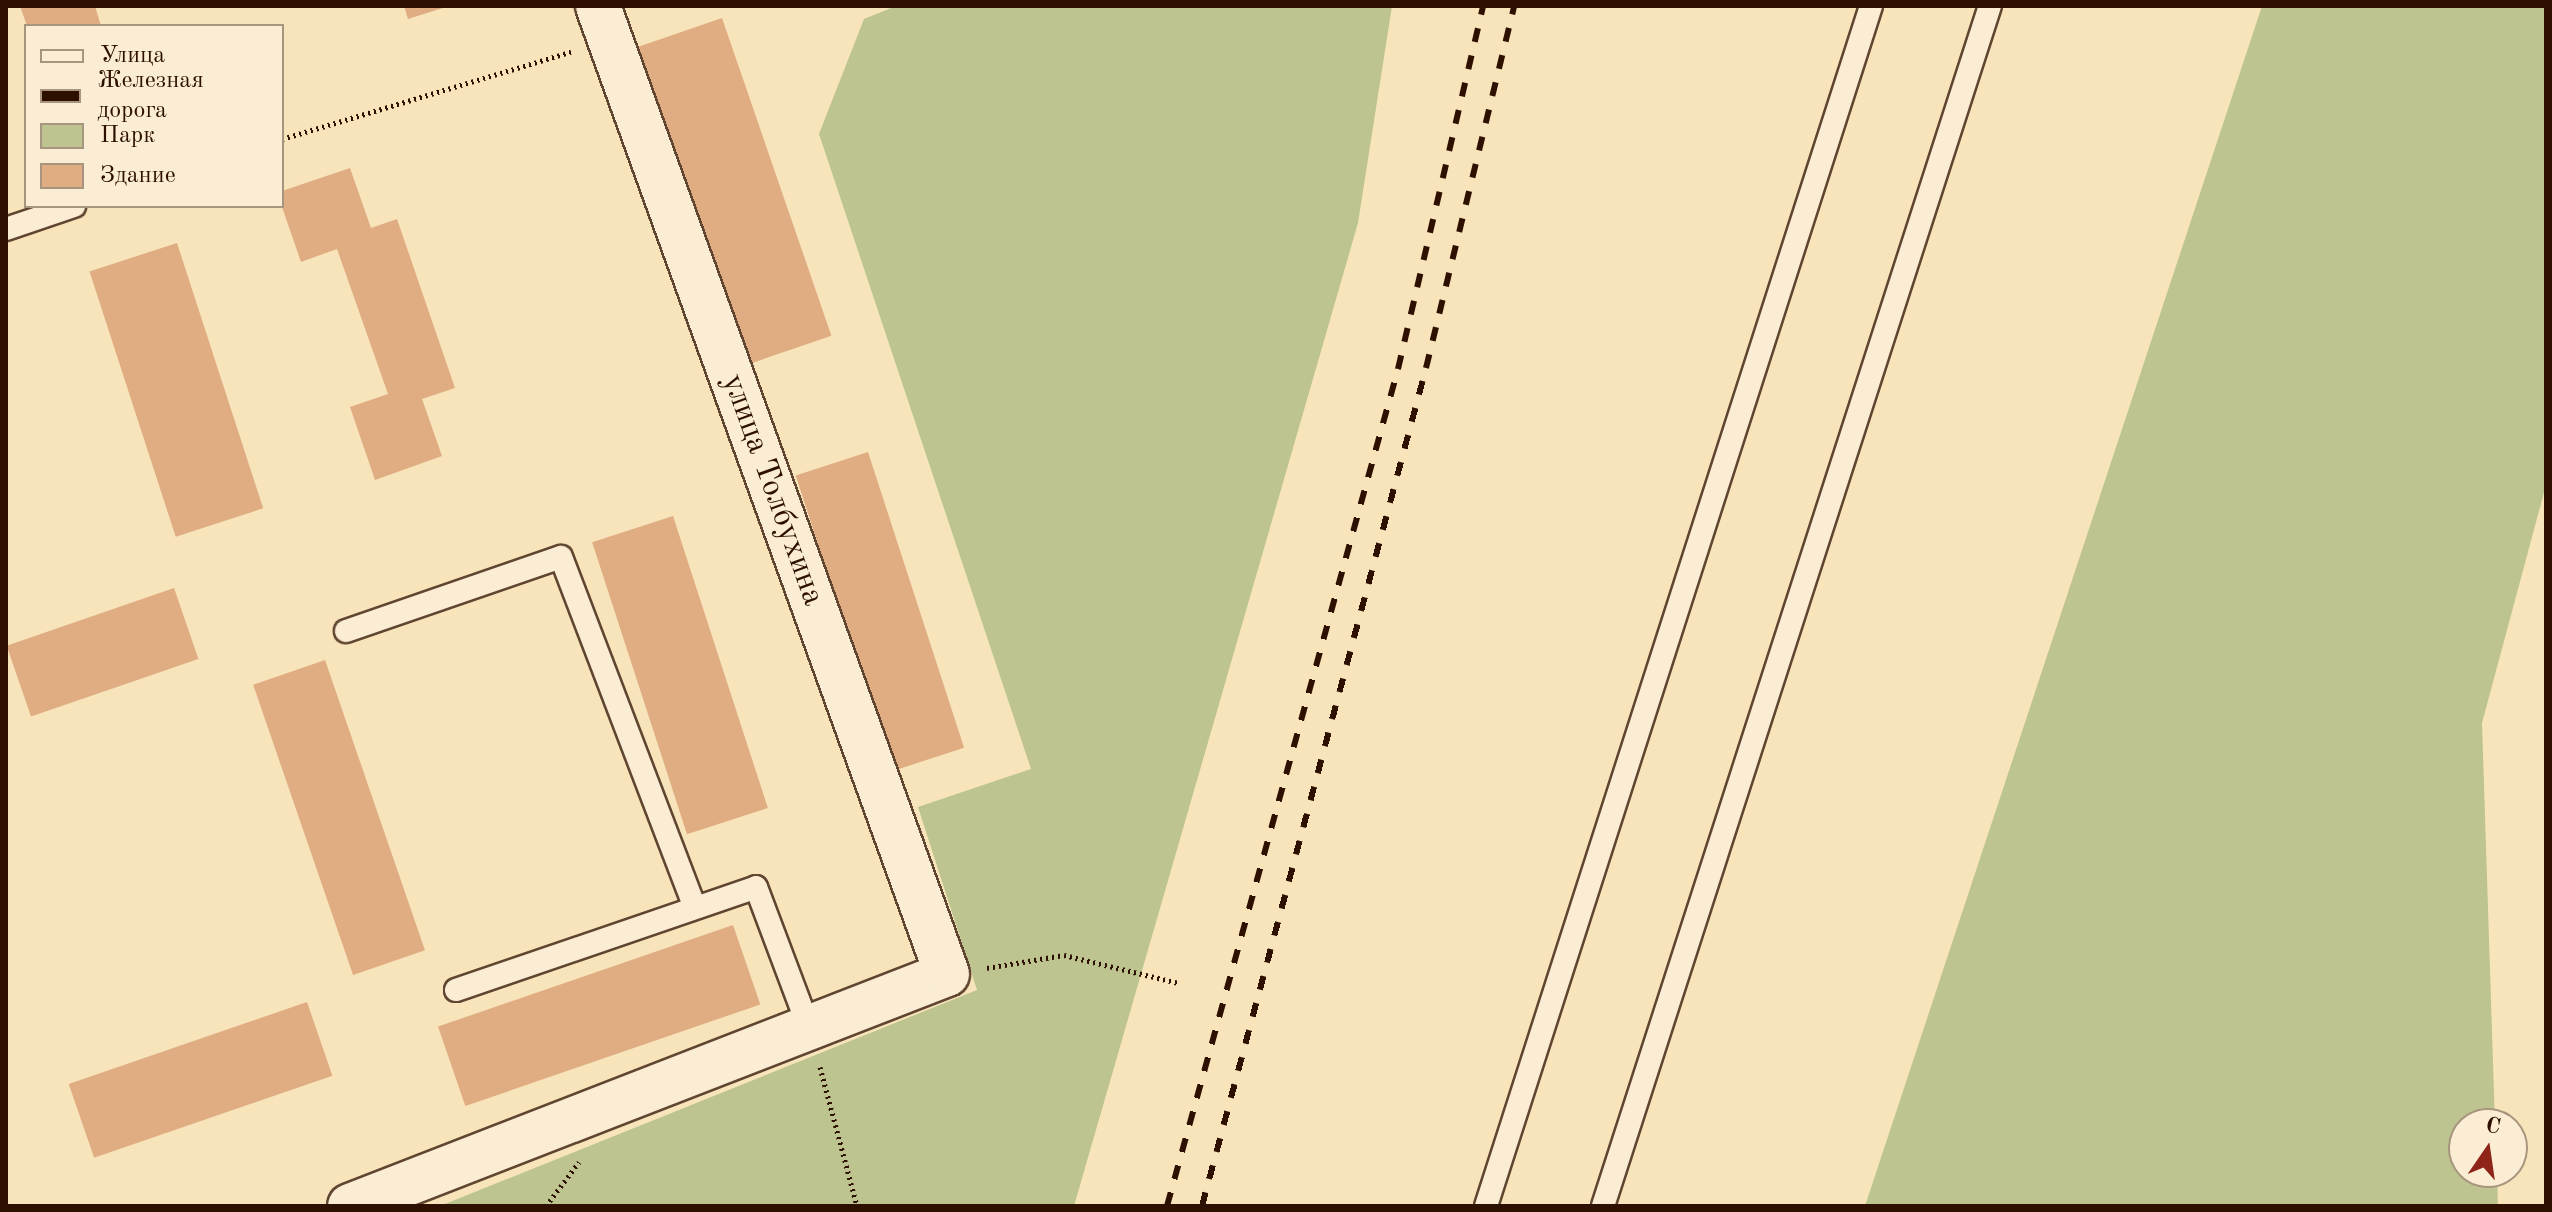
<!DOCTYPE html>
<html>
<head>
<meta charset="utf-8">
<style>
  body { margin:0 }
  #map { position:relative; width:2552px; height:1212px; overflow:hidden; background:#f7e4bb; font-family:"Old Standard TT",serif }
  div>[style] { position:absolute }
  .green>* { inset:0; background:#bdc490 }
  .building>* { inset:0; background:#e0ac82; transform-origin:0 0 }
  .path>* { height:5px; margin-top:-2.5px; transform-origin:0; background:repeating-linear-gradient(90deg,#2e1001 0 2px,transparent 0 6px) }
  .roads { filter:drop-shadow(2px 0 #604530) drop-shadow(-2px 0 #604530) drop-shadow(0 2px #604530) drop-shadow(0 -2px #604530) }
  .service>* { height:22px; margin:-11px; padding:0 11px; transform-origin:11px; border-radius:11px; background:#faedd3 }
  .minor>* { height:44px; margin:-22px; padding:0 22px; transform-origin:22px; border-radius:22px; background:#faedd3 }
  .rail>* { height:6px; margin-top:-3px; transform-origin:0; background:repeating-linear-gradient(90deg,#2e1001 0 14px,transparent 0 28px) }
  span { translate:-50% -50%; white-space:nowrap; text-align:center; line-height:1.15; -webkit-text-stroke:7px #faedd3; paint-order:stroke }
  .street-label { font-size:32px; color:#2e1001 }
  .frame { position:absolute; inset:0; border:8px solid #2e1001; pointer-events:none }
  .legend { position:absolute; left:24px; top:24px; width:260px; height:184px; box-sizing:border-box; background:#faedd3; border:2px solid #a8957f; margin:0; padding:10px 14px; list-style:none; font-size:24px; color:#2e1001 }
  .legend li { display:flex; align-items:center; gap:16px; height:40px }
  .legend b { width:40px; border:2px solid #a8957f }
  .north { position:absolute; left:2448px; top:1108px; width:80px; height:80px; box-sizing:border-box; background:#faedd3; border:2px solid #a8957f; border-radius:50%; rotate:13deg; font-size:22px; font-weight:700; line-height:32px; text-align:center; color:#2e1001 }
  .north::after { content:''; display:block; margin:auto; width:28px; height:36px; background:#8f2418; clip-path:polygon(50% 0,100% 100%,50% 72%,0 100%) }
</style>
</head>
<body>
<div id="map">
  <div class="green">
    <i style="clip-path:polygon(896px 6px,1392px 6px,1358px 223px,1074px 1206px,440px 1206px,977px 990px,918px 807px,1031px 769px,819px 134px,864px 19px)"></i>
    <i style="clip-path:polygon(2262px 6px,2546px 6px,2546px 485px,2482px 723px,2495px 1124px,2464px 1124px,2464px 1172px,2497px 1172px,2498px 1206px,1865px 1206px)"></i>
  </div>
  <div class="building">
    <i style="clip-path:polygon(20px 6px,95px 6px,101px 26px,27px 26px)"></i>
    <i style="clip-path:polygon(404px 6px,445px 6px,446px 7px,408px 19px)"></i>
    <i style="left:722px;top:18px;width:336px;height:93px;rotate:71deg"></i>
    <i style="clip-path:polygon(350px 168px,371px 228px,397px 219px,455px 388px,422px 399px,442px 456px,375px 480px,350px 407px,388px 394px,337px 249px,301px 262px,282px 207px,282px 191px)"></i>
    <i style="left:177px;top:243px;width:279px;height:92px;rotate:72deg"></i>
    <i style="left:868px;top:452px;width:311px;height:76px;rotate:72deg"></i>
    <i style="left:673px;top:516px;width:307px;height:85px;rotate:72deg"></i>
    <i style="left:174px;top:588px;width:75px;height:177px;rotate:71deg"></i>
    <i style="left:325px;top:660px;width:307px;height:76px;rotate:71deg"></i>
    <i style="left:733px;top:925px;width:84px;height:312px;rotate:71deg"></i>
    <i style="left:307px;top:1002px;width:78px;height:252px;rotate:71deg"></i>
  </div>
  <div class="path">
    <i style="left:282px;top:139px;width:302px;rotate:-16.8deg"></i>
    <i style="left:987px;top:968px;width:78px;rotate:-9.6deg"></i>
    <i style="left:1064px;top:955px;width:118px;rotate:13.7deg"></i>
    <i style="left:820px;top:1067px;width:144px;rotate:75.1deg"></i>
    <i style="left:546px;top:1206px;width:55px;rotate:-53.1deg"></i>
  </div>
  <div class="roads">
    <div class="service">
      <i style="left:6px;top:229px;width:72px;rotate:-18.7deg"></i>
      <i style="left:346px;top:631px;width:227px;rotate:-19deg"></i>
      <i style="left:561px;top:557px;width:375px;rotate:69.1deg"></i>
      <i style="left:456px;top:990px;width:317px;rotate:-18.9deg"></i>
      <i style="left:756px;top:887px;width:151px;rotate:69.4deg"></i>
      <i style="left:1486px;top:1206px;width:1260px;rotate:-72.21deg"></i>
      <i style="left:1603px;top:1206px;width:1261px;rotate:-72.13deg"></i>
    </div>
    <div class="minor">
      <i style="left:350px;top:1206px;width:640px;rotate:-21.24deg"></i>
      <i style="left:947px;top:974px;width:1029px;rotate:-109.83deg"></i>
    </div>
  </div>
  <div class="rail">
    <i style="left:1167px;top:1206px;width:868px;rotate:-74.57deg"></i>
    <i style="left:1398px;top:369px;width:373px;rotate:-76.8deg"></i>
    <i style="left:1202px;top:1206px;width:867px;rotate:-75.03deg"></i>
    <i style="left:1426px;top:368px;width:373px;rotate:-76.3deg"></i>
  </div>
  <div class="street-label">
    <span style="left:772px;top:490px;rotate:70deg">улица Толбухина</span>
  </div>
  <div class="frame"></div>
  <ul class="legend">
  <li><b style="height:10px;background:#faedd3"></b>Улица</li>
  <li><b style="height:10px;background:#2e1001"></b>Железная дорога</li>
  <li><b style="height:22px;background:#bdc490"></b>Парк</li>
  <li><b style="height:22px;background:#e0ac82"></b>Здание</li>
  </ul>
  <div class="north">С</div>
</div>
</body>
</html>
